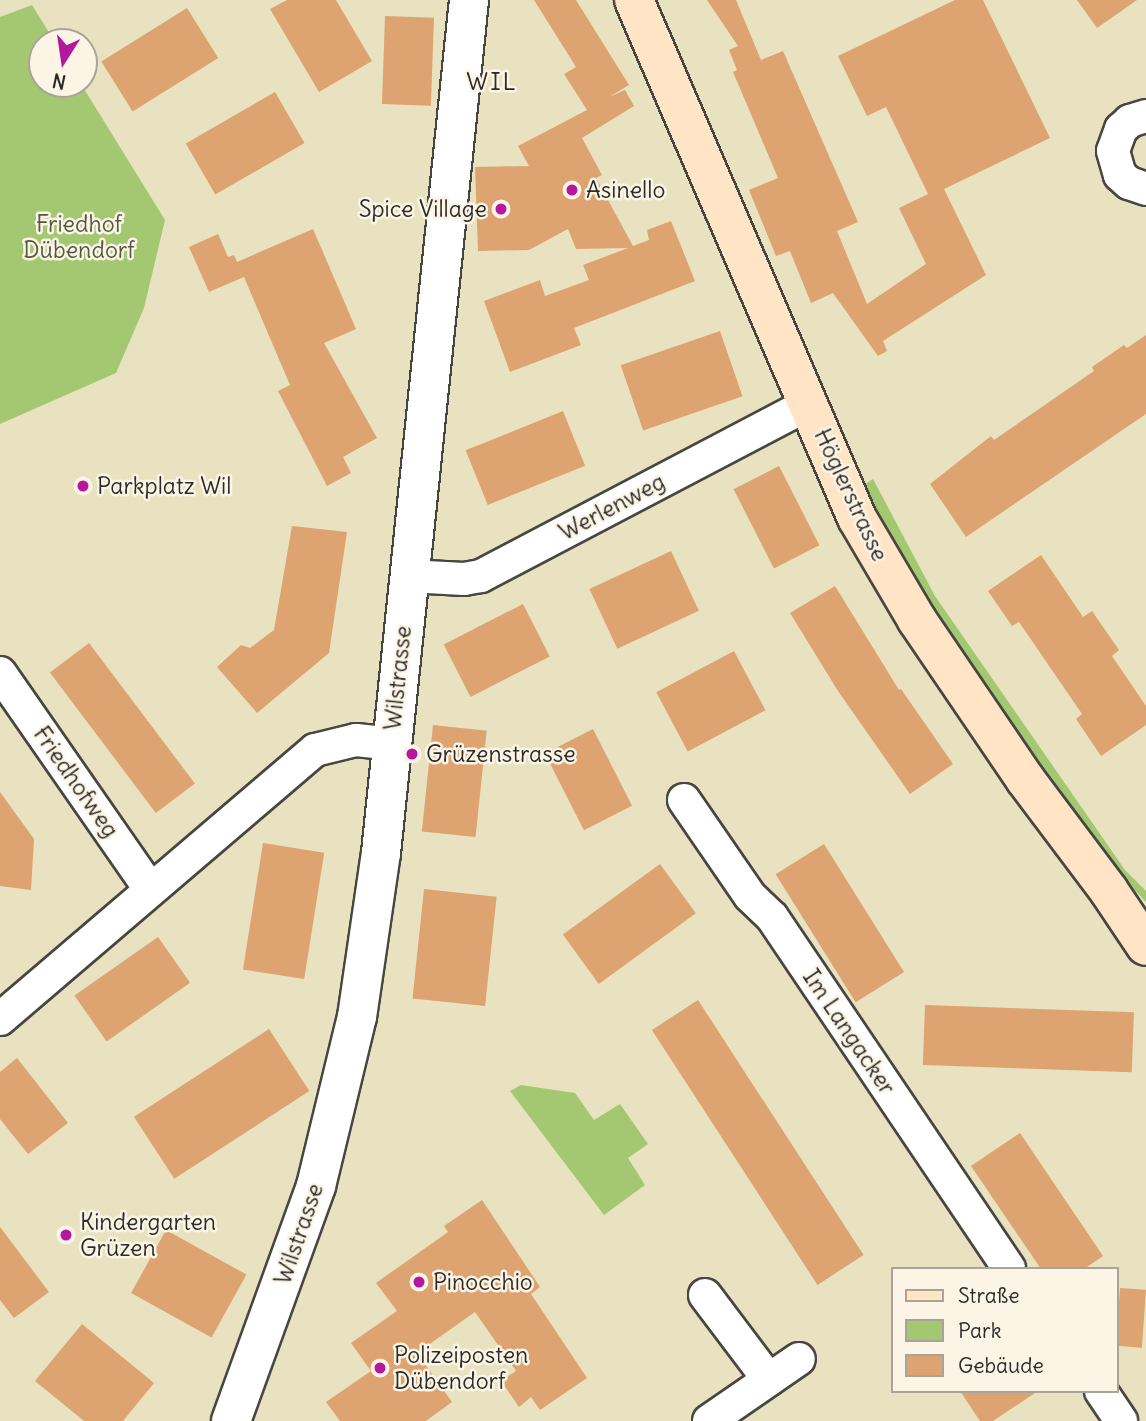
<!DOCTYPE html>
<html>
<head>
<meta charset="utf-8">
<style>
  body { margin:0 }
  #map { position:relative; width:1146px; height:1421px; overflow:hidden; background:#e9e2c0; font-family:Delius,sans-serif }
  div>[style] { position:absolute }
  .green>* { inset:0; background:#a4c871 }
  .building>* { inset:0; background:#dda370; transform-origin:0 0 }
  .roads { filter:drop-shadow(2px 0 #484641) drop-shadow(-2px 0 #484641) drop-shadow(0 2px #484641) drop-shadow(0 -2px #484641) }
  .minor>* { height:32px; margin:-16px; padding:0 16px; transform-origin:16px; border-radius:16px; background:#fff }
  .tertiary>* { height:38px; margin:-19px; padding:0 19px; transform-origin:19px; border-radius:19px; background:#fff }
  .secondary>* { height:38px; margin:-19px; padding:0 19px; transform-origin:19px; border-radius:19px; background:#ffe4c6 }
  .dots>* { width:19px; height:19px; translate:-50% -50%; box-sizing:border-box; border:4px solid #fcf5e5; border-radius:50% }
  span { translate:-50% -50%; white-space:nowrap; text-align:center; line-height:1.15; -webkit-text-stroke:5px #fcf5e5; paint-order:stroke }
  .poi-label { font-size:23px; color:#2b2b2b }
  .left { translate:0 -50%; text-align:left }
  .right { translate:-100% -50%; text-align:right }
  .park-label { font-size:23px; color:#4f5a40 }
  .street-label { font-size:23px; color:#2b2b2b }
  .neighbourhood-label { font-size:24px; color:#2b2b2b; letter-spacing:2px }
  .legend { position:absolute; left:891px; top:1267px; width:228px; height:126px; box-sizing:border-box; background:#fcf5e5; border:2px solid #a8a49b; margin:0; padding:9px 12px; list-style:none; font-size:21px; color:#2b2b2b }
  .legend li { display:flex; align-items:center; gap:14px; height:35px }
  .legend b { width:35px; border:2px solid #a8a49b }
  .north { position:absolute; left:28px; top:28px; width:70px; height:70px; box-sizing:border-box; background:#fcf5e5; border:2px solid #a8a49b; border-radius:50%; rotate:192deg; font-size:19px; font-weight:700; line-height:28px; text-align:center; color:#2b2b2b }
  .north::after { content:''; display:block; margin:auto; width:24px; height:32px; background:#b5179e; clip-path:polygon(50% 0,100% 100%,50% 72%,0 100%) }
</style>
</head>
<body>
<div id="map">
  <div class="green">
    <i style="clip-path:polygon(32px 5px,55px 42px,42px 42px,42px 84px,81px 84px,165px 220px,144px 308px,116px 373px,0 424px,0 17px)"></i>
    <i style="clip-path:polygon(873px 479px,935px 596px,1125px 870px,1146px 891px,1146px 902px,1120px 875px,1003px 714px,928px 602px,894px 545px,864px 485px)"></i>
    <i style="clip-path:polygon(521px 1085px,575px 1093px,594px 1120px,620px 1104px,648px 1144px,628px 1158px,645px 1185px,604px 1215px,510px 1091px)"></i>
  </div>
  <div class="building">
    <i style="clip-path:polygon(287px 0,336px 0,372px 61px,319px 92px,270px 9px)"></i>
    <i style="clip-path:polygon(534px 0,576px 0,629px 85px,609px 97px,625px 90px,634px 106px,582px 138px,602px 175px,596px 178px,633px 246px,649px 240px,647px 230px,671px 221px,695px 281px,574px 328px,581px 345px,510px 372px,484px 301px,540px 280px,545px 296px,589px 280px,583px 265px,628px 248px,576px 249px,568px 229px,529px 250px,478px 251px,475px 167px,529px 166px,518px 146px,587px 110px,564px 74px,576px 67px)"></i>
    <i style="clip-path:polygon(707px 0,736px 0,761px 60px,783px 51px,858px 222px,837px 231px,867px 304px,926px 264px,899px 208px,928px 194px,886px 107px,867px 116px,838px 56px,955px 0,983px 0,1050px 138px,944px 189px,986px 275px,883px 341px,887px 351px,878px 356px,833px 293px,811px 303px,790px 251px,776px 256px,749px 190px,778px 178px,733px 72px,737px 70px,729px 50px,738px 46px)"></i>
    <i style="clip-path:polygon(1077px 0,1137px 0,1097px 28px)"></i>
    <i style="left:187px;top:8px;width:59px;height:101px;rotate:58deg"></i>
    <i style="left:385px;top:16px;width:49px;height:88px;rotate:2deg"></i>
    <i style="left:275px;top:92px;width:59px;height:103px;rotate:60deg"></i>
    <i style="clip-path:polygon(313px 229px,356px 329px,324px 343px,377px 438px,343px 457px,351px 473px,327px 486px,278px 391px,290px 385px,244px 277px,209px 292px,189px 247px,218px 234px,228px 257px,234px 255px,243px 276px,237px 262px)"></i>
    <i style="left:720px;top:331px;width:69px;height:105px;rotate:71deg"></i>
    <i style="clip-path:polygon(1146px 335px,1146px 414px,966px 537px,930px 484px,991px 436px,994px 440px,1094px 371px,1092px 367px,1124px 345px,1127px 348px)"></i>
    <i style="left:563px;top:411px;width:59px;height:105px;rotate:68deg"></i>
    <i style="left:779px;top:466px;width:89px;height:51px;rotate:63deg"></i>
    <i style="clip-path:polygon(292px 526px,347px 532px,329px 653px,257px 713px,217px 667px,241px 645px,250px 648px,274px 630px)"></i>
    <i style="left:671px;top:551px;width:66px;height:90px;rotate:65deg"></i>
    <i style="clip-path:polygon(1041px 555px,1083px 617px,1092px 611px,1119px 650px,1112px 656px,1146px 706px,1146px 725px,1101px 756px,1076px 719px,1082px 714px,1019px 622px,1012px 626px,988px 591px)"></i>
    <i style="clip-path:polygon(835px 586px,899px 690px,901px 689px,953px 764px,910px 794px,838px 691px,790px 613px)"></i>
    <i style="left:523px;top:604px;width:59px;height:89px;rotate:63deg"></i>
    <i style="left:89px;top:643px;width:176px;height:49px;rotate:53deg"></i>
    <i style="left:734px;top:651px;width:67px;height:88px;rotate:62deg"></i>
    <i style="left:433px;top:725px;width:54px;height:107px;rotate:6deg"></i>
    <i style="left:593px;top:729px;width:86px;height:54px;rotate:63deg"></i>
    <i style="clip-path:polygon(0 792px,34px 839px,31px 890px,0 886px)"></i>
    <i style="left:263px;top:843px;width:62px;height:128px;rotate:9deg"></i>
    <i style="left:824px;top:844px;width:151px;height:57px;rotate:58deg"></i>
    <i style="left:660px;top:864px;width:61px;height:120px;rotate:54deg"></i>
    <i style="left:424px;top:889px;width:73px;height:110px;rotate:6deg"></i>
    <i style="left:158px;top:937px;width:56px;height:102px;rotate:55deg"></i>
    <i style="left:698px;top:1000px;width:304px;height:55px;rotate:57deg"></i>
    <i style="left:925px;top:1005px;width:209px;height:60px;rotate:2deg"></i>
    <i style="left:269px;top:1029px;width:74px;height:161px;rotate:57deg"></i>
    <i style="clip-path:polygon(17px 1058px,68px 1123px,28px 1154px,0 1119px,0 1072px)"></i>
    <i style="clip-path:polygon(1020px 1133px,1103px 1256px,1084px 1269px,1041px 1269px,971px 1166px)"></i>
    <i style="clip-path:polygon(482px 1200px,540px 1287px,531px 1294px,587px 1378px,540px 1410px,531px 1397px,519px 1407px,501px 1381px,516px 1371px,475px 1312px,417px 1353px,452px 1402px,426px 1421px,340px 1421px,326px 1402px,371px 1371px,351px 1343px,397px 1311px,376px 1283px,448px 1232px,444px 1226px)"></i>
    <i style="clip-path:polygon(0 1227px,49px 1292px,14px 1318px,0 1300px)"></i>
    <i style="left:166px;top:1230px;width:92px;height:72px;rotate:29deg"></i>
    <i style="left:1120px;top:1288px;width:26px;height:58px;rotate:4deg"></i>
    <i style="clip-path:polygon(82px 1324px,154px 1383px,123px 1421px,84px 1421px,35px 1381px)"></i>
    <i style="clip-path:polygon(960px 1391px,1038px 1391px,993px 1421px,980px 1421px)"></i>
  </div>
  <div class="roads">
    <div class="minor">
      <i style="left:1146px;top:116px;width:17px;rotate:163deg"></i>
      <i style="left:1130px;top:121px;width:12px;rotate:138deg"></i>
      <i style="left:1121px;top:129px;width:23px;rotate:110deg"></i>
      <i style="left:1113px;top:151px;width:25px;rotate:74deg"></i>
      <i style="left:1120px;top:175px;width:12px;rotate:42deg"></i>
      <i style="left:1129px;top:183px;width:18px;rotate:19deg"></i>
      <i style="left:408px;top:576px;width:56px;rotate:3.1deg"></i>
      <i style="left:464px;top:579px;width:17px;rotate:-10deg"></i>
      <i style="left:481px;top:576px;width:369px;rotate:-27.7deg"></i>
      <i style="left:0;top:673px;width:264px;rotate:55.2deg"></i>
      <i style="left:684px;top:800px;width:116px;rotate:55.5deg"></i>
      <i style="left:750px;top:896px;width:30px;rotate:44deg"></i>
      <i style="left:772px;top:917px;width:424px;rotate:56deg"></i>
      <i style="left:0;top:1019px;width:414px;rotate:-40.5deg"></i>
      <i style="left:315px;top:750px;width:42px;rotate:-13.7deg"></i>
      <i style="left:356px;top:740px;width:36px;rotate:6deg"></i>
      <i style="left:705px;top:1295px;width:106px;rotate:53deg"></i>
      <i style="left:1101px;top:1391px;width:36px;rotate:56deg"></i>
      <i style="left:709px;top:1421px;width:109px;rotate:-34.6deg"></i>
    </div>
    <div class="tertiary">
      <i style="left:231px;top:1421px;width:250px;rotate:-70.1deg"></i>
      <i style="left:316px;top:1186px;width:174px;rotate:-76.4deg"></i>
      <i style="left:357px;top:1017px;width:166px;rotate:-81.7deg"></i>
      <i style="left:381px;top:853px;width:858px;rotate:-84.11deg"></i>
    </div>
    <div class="secondary">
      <i style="left:634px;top:0;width:564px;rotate:66.71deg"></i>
      <i style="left:857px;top:518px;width:118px;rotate:59.5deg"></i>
      <i style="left:917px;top:620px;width:192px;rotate:55.8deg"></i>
      <i style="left:1025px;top:779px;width:140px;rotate:53.1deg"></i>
      <i style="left:1109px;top:891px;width:66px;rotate:56.1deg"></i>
    </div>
  </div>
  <div class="dots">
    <i style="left:572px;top:190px;background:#b5179e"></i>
    <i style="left:501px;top:209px;background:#b5179e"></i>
    <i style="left:83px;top:486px;background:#b5179e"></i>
    <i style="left:412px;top:754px;background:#b5179e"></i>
    <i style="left:66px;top:1235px;background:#b5179e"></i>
    <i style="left:419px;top:1282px;background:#b5179e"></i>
    <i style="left:380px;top:1368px;background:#b5179e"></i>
  </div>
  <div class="poi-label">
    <span class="left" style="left:586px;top:190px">Asinello</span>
    <span class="right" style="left:487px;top:209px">Spice Village</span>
    <span class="left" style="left:97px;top:486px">Parkplatz Wil</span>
    <span class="left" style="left:426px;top:754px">Grüzenstrasse</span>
    <span class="left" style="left:80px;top:1235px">Kindergarten<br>Grüzen</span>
    <span class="left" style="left:433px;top:1282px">Pinocchio</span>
    <span class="left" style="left:394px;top:1368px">Polizeiposten<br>Dübendorf</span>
  </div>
  <div class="park-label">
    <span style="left:79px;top:237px">Friedhof<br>Dübendorf</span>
  </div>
  <div class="street-label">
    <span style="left:851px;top:495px;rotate:65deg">Höglerstrasse</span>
    <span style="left:612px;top:507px;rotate:-28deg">Werlenweg</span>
    <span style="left:398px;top:678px;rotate:-84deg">Wilstrasse</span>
    <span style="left:76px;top:782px;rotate:55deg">Friedhofweg</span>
    <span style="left:849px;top:1032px;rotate:56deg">Im Langacker</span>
    <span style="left:299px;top:1234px;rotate:-71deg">Wilstrasse</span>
  </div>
  <div class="neighbourhood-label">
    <span style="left:492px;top:82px">WIL</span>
  </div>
  <ul class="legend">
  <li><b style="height:9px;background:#ffe4c6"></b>Straße</li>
  <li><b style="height:19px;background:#a4c871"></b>Park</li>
  <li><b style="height:19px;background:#dda370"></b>Gebäude</li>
  </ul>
  <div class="north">N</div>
</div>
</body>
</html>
